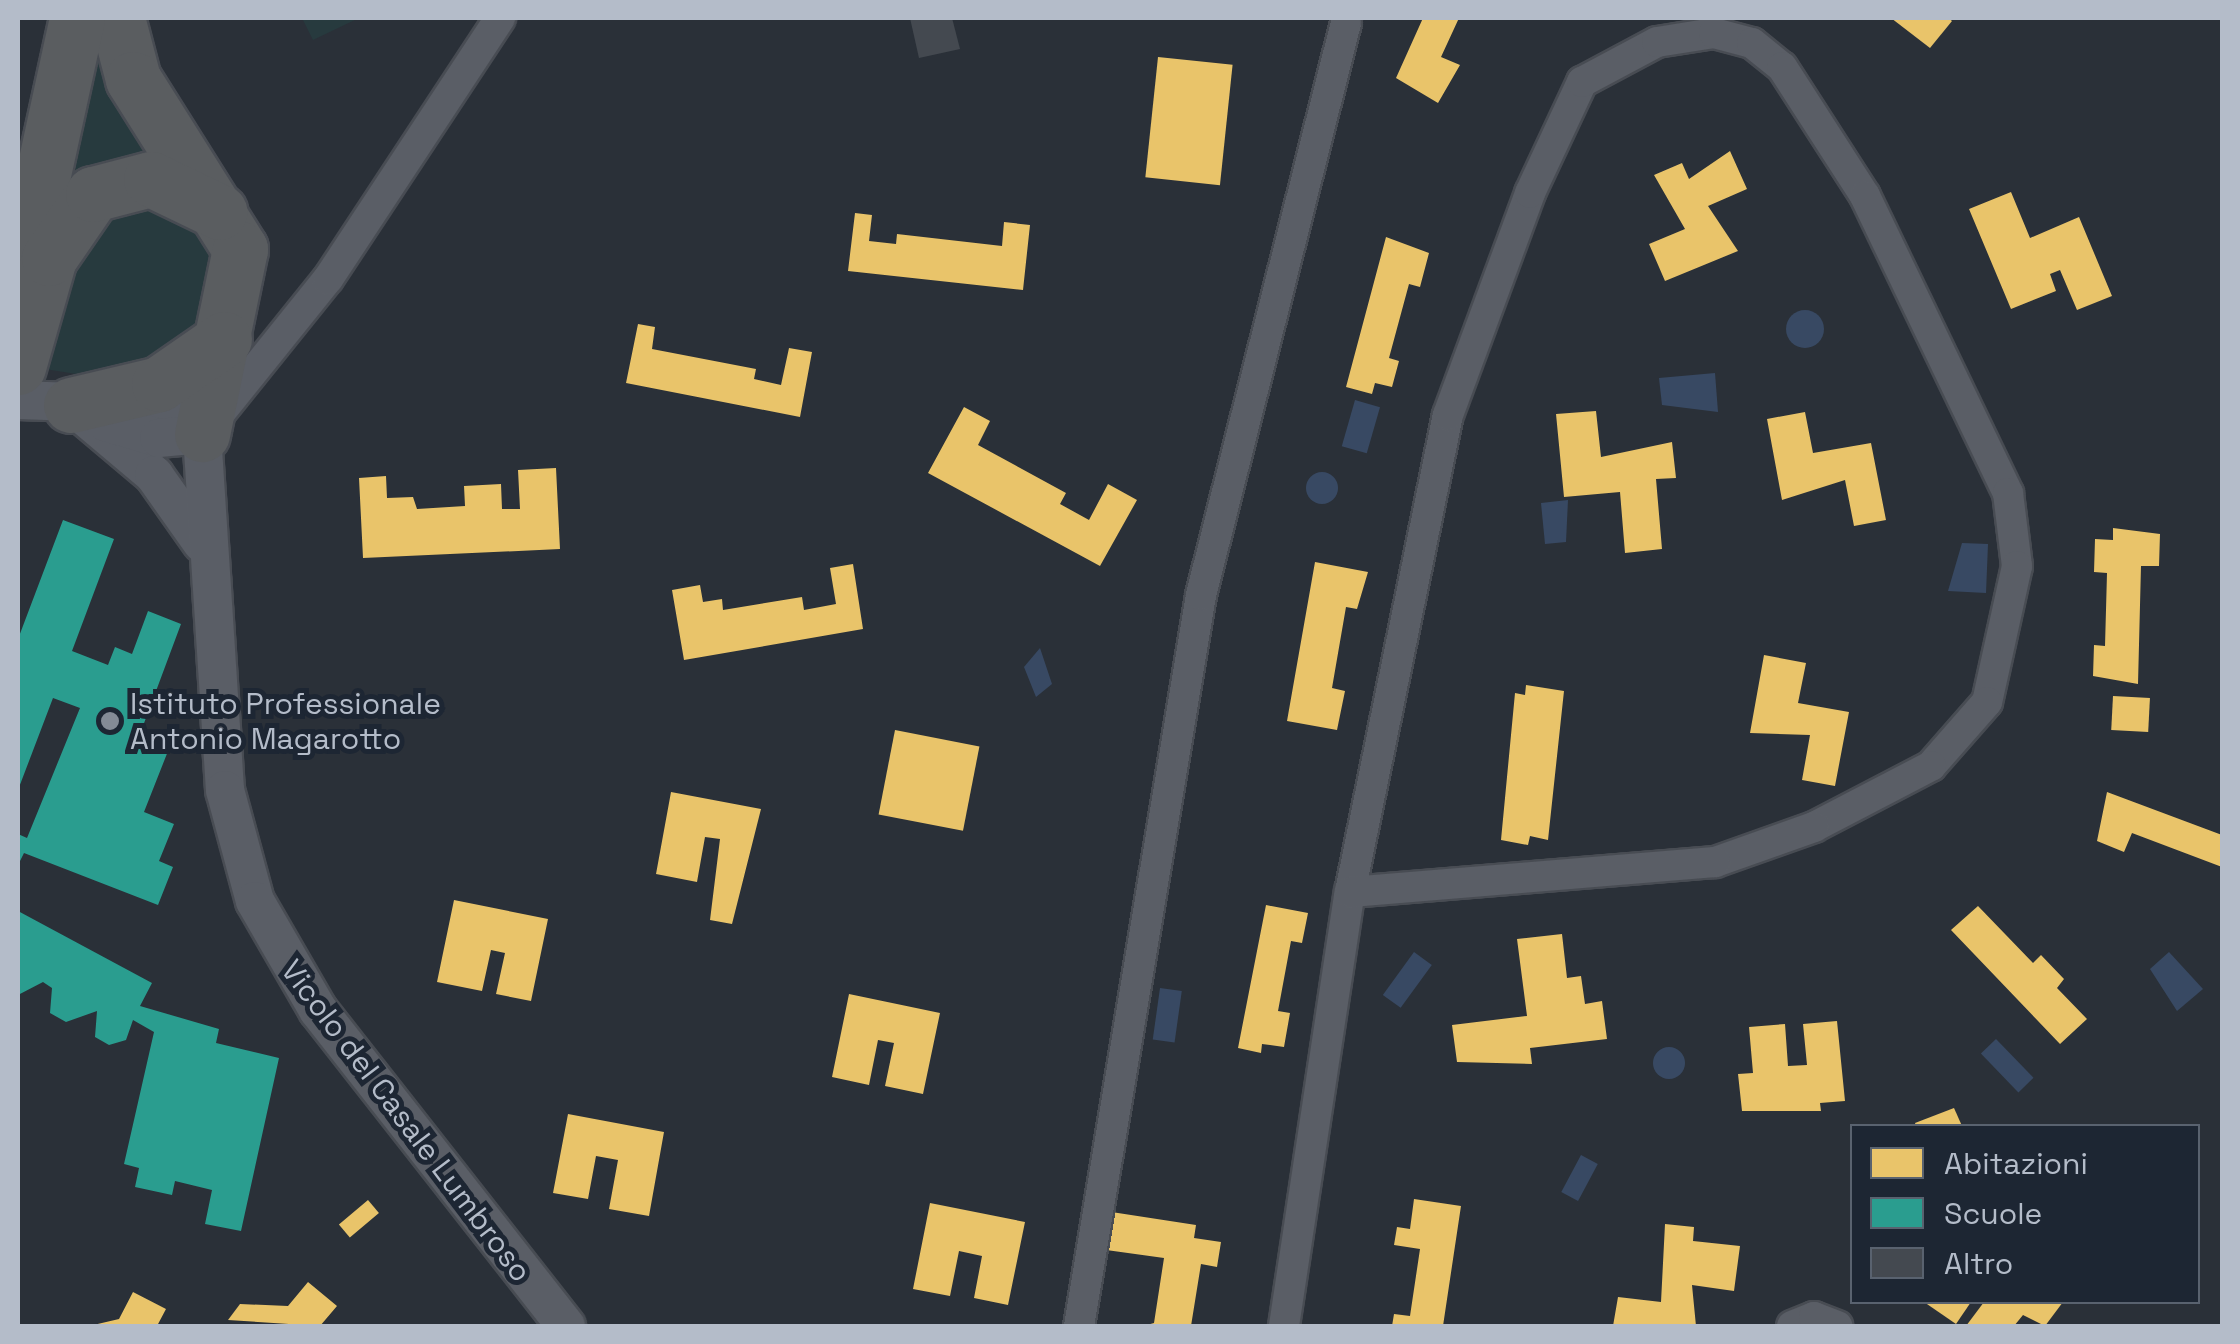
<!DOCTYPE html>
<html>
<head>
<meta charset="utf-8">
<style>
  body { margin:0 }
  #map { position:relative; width:2240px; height:1344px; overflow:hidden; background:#2a3038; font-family:"Space Grotesk",sans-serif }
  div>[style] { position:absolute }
  .green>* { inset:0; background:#273a3e }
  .water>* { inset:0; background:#384963; transform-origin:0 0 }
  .round { border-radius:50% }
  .homes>* { inset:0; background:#e9c46a; transform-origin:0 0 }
  .schools>* { inset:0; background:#2a9d8f }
  .building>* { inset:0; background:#444950 }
  .roads { filter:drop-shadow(2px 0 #484c53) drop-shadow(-2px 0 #484c53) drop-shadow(0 2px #484c53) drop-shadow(0 -2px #484c53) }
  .minor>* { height:30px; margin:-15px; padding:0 15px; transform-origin:15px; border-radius:15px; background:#5a5e66 }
  .tertiary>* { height:38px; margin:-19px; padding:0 19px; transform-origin:19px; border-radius:19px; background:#5a5e66 }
  .motorway>* { height:55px; margin:-27.5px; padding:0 27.5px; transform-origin:27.5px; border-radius:27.5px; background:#5a5d60 }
  .dots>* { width:28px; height:28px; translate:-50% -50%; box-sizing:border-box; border:5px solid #1d2633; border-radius:50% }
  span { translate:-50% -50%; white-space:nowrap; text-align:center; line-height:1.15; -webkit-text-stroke:10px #1d2633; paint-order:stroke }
  .poi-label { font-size:30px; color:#b4bcc9 }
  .left { translate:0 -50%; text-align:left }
  .street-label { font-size:30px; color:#b4bcc9 }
  .frame { position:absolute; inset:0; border:20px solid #b4bcc9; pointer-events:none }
  .legend { position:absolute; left:1850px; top:1124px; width:350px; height:180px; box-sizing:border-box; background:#1d2633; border:2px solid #59626f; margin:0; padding:12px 18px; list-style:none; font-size:30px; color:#b4bcc9 }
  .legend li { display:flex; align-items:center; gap:20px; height:50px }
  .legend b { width:50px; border:2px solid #59626f }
</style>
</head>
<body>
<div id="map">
  <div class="green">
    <i style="clip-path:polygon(97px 18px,164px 150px,58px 212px)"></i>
    <i style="clip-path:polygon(302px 18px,359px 18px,313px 40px)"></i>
    <i style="clip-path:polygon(171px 194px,216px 252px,208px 315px,157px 362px,89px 376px,32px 367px,76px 228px)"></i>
  </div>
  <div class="water">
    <i class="round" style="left:1786px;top:310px;width:38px;height:38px"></i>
    <i style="clip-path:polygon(1715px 373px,1718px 412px,1662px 405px,1659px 378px)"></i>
    <i style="left:1355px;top:400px;width:26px;height:48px;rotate:16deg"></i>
    <i class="round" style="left:1306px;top:472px;width:32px;height:32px"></i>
    <i style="clip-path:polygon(1568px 500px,1566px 542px,1545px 544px,1541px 503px)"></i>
    <i style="clip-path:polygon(1962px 543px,1988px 544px,1986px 593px,1948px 591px)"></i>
    <i style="clip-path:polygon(1040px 648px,1052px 684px,1036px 697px,1024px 667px)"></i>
    <i style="left:1414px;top:952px;width:22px;height:53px;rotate:36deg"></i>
    <i style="clip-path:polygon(2169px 952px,2203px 989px,2177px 1011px,2150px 969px)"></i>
    <i style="left:1160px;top:988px;width:22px;height:52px;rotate:8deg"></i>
    <i style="left:1996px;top:1039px;width:54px;height:21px;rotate:46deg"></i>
    <i class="round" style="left:1653px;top:1047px;width:32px;height:32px"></i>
    <i style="left:1581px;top:1155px;width:19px;height:42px;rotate:28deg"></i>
  </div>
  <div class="homes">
    <i style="clip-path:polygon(1423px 18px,1459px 18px,1441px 57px,1460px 65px,1438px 103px,1396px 78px)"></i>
    <i style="clip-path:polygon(1891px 18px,1948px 18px,1952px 21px,1930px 48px)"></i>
    <i style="left:1158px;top:57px;width:75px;height:121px;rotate:6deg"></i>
    <i style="clip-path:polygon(1730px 151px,1747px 189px,1708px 206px,1738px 251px,1665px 281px,1649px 244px,1685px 229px,1654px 175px,1682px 163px,1689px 179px)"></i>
    <i style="clip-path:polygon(2011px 192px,2030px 238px,2079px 217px,2112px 296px,2077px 310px,2060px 270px,2050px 274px,2056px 291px,2011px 309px,1969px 209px)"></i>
    <i style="clip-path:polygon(855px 213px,872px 215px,869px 241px,896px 244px,897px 234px,1002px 246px,1004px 222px,1030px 225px,1023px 290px,848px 271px)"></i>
    <i style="clip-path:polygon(1386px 237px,1429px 253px,1420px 287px,1409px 284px,1389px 358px,1399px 361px,1392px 387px,1375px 383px,1372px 394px,1346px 387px)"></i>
    <i style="clip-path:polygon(638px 324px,655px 327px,652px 349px,756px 369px,754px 379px,781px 385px,789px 348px,812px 352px,800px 417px,626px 383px)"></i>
    <i style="clip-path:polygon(964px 407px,990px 421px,978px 445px,1066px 493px,1060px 504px,1089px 520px,1108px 484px,1137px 500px,1100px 566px,928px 473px)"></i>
    <i style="clip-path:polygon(1596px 411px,1601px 457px,1672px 442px,1676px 478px,1656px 479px,1662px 549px,1625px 553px,1620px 492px,1564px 497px,1556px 414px)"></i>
    <i style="clip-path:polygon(1805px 412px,1813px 453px,1871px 443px,1886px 520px,1854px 526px,1845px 480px,1782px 500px,1767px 419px)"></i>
    <i style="clip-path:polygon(556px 468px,560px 549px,363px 558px,359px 478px,386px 476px,387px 498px,413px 497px,417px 509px,465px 506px,464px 486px,501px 484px,502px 509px,520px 509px,518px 470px)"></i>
    <i style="clip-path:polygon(2113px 528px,2160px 534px,2159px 566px,2141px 566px,2138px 684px,2093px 676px,2094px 645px,2105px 646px,2107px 573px,2094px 572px,2095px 539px,2113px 540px)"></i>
    <i style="clip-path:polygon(1315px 562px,1368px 572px,1357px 609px,1346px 607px,1332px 688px,1345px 691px,1337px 730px,1287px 721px)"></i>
    <i style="clip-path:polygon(853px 564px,863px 629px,684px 660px,672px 590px,700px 585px,703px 602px,722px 599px,723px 610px,802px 597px,804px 610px,836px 604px,830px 568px)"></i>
    <i style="clip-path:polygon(1764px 655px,1806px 663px,1798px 703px,1849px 712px,1835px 786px,1802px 780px,1810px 735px,1750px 733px)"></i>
    <i style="clip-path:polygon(1526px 685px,1564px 691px,1548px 840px,1530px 836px,1528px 845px,1501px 840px,1515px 693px,1525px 695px)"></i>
    <i style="left:2113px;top:696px;width:37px;height:34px;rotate:3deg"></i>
    <i style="left:895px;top:730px;width:86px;height:86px;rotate:11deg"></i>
    <i style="clip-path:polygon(671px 792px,761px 809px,732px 924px,710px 920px,720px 839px,705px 837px,697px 882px,656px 874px)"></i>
    <i style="clip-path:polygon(2107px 792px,2222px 835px,2222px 867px,2132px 833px,2124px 852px,2097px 841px)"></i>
    <i style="clip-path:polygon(454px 900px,548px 919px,531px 1001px,496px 994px,505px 953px,491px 950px,482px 991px,437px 982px)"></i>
    <i style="clip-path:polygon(1266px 905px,1308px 913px,1302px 943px,1291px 941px,1278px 1011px,1290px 1013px,1284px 1047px,1262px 1044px,1261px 1053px,1238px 1048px)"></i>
    <i style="clip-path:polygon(1978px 906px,2033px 963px,2041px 955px,2064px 979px,2057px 988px,2087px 1019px,2060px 1044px,1951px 930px)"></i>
    <i style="clip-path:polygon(1562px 934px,1567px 978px,1581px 976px,1585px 1004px,1602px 1001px,1607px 1039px,1530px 1048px,1532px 1064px,1457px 1062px,1452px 1025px,1527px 1016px,1517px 939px)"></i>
    <i style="clip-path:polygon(849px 994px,940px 1013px,923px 1094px,885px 1086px,894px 1043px,878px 1040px,869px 1085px,832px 1077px)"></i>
    <i style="clip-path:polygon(1837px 1021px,1845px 1101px,1820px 1103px,1821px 1111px,1742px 1111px,1738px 1074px,1753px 1073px,1749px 1027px,1785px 1024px,1788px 1066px,1807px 1065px,1803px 1024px)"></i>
    <i style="clip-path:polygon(1954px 1108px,1962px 1126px,1916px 1126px,1915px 1123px)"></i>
    <i style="clip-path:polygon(568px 1114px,664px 1132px,649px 1216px,609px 1209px,618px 1160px,596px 1156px,588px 1199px,553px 1193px)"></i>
    <i style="clip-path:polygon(1414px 1199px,1461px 1206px,1443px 1326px,1392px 1326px,1394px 1314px,1410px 1316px,1420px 1249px,1394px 1245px,1397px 1227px,1410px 1229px)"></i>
    <i style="left:368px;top:1200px;width:17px;height:38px;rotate:50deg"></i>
    <i style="clip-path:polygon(930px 1203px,1025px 1222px,1008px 1305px,974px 1298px,982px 1256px,959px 1251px,950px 1296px,913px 1289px)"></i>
    <i style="clip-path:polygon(1105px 1211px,1196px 1225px,1194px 1238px,1221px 1242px,1217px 1267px,1201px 1264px,1191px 1326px,1143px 1326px,1154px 1323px,1164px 1258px,1099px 1249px)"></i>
    <i style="clip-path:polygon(1665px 1224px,1694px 1227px,1693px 1241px,1740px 1246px,1734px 1291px,1692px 1285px,1696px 1326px,1613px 1326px,1618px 1297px,1661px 1302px)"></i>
    <i style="clip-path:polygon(308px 1282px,337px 1306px,320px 1326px,228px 1320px,240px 1304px,288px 1306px)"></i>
    <i style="clip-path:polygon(133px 1292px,166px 1309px,157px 1326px,89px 1326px,119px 1319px)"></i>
    <i style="clip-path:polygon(1924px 1302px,1971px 1302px,1956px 1324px)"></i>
    <i style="clip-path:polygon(1984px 1302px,2063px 1302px,2045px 1326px,2023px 1315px,2014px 1326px,1966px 1326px)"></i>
  </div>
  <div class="schools">
    <i style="clip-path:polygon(63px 520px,114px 539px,72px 651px,108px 665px,115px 647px,132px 654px,148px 611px,181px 624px,140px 734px,170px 746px,144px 812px,174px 824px,159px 861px,173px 867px,158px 905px,24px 853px,18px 865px,18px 834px,27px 838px,80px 708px,53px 698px,18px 790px,18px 639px)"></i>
    <i style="clip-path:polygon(18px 911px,152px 983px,140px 1006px,219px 1029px,216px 1043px,279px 1058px,241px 1231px,205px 1224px,212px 1190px,175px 1181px,172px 1195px,135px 1187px,139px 1168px,124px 1164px,154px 1032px,133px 1020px,126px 1040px,109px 1045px,95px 1037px,97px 1011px,66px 1022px,50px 1013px,52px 988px,43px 982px,18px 995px)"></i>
  </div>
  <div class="building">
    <i style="clip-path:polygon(910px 18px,952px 18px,960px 49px,919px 58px)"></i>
  </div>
  <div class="roads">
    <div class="minor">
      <i style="left:208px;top:428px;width:191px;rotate:-51.2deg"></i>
      <i style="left:328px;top:279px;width:313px;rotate:-56.6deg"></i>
      <i style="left:1079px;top:1326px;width:741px;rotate:-80.52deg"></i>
      <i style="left:1201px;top:595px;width:590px;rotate:-75.78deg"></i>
      <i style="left:1284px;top:1326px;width:439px;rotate:-81.4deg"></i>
      <i style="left:1350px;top:892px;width:487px;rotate:-78.4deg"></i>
      <i style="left:1448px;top:415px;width:237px;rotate:-69.7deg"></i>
      <i style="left:1530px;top:193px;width:123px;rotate:-64.9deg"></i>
      <i style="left:1582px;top:82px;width:85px;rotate:-28.1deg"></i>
      <i style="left:1657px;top:42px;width:58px;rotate:-9deg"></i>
      <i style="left:1714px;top:33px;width:39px;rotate:15deg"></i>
      <i style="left:1752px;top:43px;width:38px;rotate:39deg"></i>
      <i style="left:1782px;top:67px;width:153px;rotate:57.2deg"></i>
      <i style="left:1865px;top:196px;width:330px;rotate:64.3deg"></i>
      <i style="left:2008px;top:493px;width:74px;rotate:83deg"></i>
      <i style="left:2017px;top:566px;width:139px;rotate:102.4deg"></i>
      <i style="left:1987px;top:702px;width:85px;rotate:131.2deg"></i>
      <i style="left:1931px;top:766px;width:132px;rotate:152.5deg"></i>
      <i style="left:1814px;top:827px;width:105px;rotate:160.5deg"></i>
      <i style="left:1715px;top:862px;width:366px;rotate:175.3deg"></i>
      <i style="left:1792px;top:1326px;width:24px;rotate:-22deg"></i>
      <i style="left:1814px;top:1317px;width:25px;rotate:21deg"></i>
    </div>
    <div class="tertiary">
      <i style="left:18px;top:400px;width:142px;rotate:2deg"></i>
      <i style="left:160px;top:405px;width:51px;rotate:34.6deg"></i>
      <i style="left:71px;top:405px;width:109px;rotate:40.1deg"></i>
      <i style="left:154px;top:475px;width:83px;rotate:54.8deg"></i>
      <i style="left:105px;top:422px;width:56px;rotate:16.5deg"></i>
      <i style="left:159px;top:438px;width:43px;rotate:-5.3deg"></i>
      <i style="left:202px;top:434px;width:357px;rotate:86.3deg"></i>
      <i style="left:225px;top:790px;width:115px;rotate:74.9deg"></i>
      <i style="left:255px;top:901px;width:126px;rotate:60deg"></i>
      <i style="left:318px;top:1010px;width:402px;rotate:51.9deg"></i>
    </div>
    <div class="motorway">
      <i style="left:117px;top:18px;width:63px;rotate:75.3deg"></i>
      <i style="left:133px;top:79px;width:201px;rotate:57.8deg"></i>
      <i style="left:240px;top:249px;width:189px;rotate:101.6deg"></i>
      <i style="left:23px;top:266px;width:254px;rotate:-77.7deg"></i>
      <i style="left:18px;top:367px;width:113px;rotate:-74.1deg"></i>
      <i style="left:49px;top:258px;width:78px;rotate:-55.5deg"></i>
      <i style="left:93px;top:194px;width:60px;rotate:-14.5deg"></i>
      <i style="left:151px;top:179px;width:76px;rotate:25.6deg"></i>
      <i style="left:71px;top:405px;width:90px;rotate:-13.4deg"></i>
      <i style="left:159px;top:384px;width:79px;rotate:-34.7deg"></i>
    </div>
  </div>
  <div class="dots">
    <i style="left:110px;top:721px;background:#848b96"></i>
  </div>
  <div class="poi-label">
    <span class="left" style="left:130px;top:721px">Istituto Professionale<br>Antonio Magarotto</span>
  </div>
  <div class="street-label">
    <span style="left:406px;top:1121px;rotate:53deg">Vicolo del Casale Lumbroso</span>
  </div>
  <div class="frame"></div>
  <ul class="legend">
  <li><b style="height:28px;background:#e9c46a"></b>Abitazioni</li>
  <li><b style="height:28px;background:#2a9d8f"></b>Scuole</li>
  <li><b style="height:28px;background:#444950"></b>Altro</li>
  </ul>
</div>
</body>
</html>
